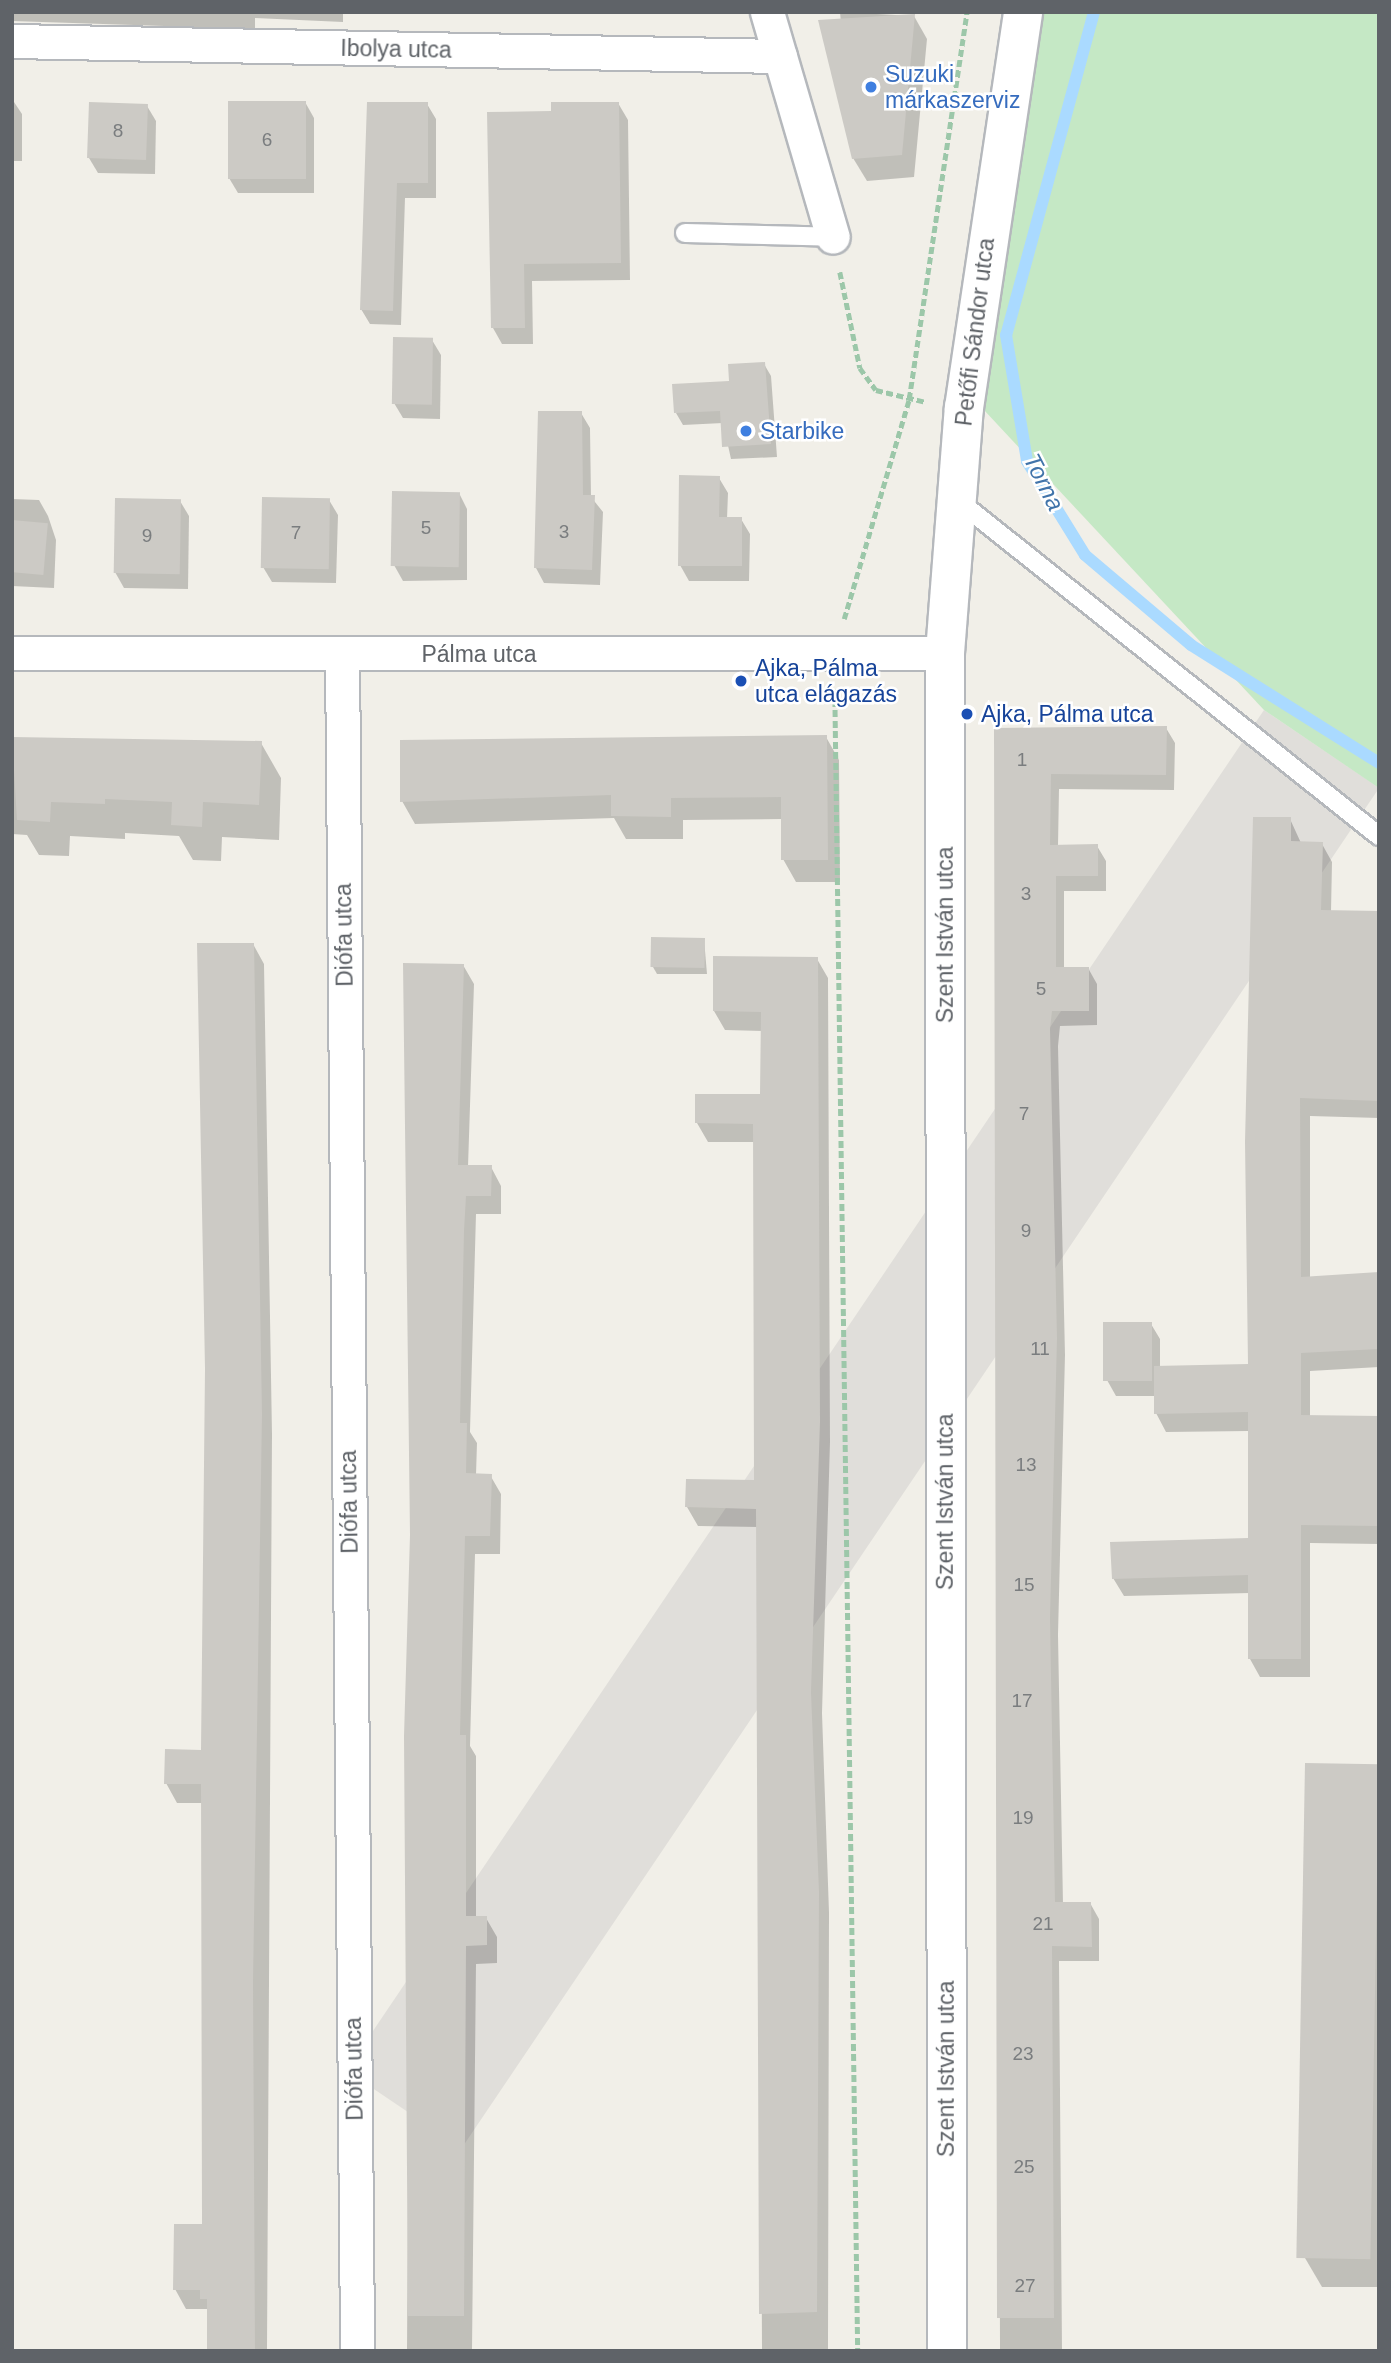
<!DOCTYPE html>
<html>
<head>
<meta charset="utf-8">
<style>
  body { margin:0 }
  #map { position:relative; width:1391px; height:2363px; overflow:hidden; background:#f1efe8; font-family:Helvetica,sans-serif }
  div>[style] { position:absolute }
  .industrial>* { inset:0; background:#e0deda; transform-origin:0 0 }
  .green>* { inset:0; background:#c5e8c5 }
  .shadow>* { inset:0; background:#0003 }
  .stream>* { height:12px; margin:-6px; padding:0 6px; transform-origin:6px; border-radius:6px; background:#aadaff }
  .building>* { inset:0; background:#cccac5; transform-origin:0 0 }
  .path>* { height:4.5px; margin-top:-2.25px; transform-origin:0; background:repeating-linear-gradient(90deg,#9cc7a9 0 7px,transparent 0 10.5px) }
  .roads { filter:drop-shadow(2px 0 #b5b8bc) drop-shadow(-2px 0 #b5b8bc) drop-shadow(0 2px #b5b8bc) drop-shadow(0 -2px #b5b8bc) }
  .service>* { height:18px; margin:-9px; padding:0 9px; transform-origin:9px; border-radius:9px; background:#fff }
  .minor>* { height:33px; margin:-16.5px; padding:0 16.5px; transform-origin:16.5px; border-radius:16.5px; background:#fff }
  .secondary>* { height:38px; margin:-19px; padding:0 19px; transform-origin:19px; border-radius:19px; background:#fff }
  .dots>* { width:19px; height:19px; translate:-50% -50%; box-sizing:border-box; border:4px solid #fff; border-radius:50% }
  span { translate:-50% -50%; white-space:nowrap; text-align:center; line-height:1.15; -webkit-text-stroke:5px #fff; paint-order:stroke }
  .number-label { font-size:19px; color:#7a7d7f }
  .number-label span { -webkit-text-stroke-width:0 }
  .street-label { font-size:23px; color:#5f6368 }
  .shop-label { font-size:23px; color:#366cbe }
  .left { translate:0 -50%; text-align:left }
  .transit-label { font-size:23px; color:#164399 }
  .water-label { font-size:24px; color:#4174aa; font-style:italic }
  .frame { position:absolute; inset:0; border:14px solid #5f6368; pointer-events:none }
</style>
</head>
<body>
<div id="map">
  <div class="industrial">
    <i style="left:1264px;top:710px;width:139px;height:1641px;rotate:34deg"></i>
  </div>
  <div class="green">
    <i style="clip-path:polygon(1032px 12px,1379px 12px,1379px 788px,1264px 710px,970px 395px)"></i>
  </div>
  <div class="shadow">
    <i style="clip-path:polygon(12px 12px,343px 12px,343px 22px,255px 18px,255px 29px,12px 21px)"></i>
    <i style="clip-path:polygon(435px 12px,523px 12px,523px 14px)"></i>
    <i style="clip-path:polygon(840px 12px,914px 16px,927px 39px,914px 177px,867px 181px,853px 158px)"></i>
    <i style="clip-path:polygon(12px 99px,22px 114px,22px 161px,12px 161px)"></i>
    <i style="clip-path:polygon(305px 102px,314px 118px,314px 193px,238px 193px,229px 178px)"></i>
    <i style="clip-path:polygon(618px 103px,628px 120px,630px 280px,532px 281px,533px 344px,502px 344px,493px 328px,553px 112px)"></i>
    <i style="clip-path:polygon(369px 104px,427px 104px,436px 119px,436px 198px,405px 198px,401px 325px,370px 324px,361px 309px)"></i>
    <i style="clip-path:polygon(147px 106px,156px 121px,155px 174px,98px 173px,89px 158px)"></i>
    <i style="clip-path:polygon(432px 340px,441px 355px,440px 419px,403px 418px,394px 403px)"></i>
    <i style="clip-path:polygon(764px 364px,771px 376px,777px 457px,731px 459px,723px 423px,683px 425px,676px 413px)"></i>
    <i style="clip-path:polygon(581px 413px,590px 428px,591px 497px,603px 512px,600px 585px,544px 583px,536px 568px)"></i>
    <i style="clip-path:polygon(719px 478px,728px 493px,727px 519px,741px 519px,750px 534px,749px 581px,689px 581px,680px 565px)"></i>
    <i style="clip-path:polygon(459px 493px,467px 509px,467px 580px,403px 581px,394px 565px)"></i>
    <i style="clip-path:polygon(12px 499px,39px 500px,48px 516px,56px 540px,54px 588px,12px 586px)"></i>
    <i style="clip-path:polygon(329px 500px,338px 515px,336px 583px,272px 582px,263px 567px)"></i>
    <i style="clip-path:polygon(180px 501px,189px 516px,188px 589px,124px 588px,115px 572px)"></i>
    <i style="clip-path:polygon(1166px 728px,1175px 743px,1174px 790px,1059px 789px,1058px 846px,1097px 846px,1106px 861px,1106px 891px,1064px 891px,1064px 968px,1088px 968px,1097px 984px,1097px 1025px,1060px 1026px,1058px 1046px,1065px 1355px,1058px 1635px,1063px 1904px,1090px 1903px,1099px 1919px,1099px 1961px,1059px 1961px,1062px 2351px,1000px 2351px,995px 730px)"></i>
    <i style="clip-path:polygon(826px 737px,839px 760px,840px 882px,796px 882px,783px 859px,783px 819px,683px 820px,683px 839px,626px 839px,614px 818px,415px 824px,402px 801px)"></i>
    <i style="clip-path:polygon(12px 738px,261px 743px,281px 778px,279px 840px,222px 837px,221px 861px,193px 860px,179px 836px,125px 833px,125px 839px,70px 836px,69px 856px,39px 855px,27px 835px,12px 834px)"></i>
    <i style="clip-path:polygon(1290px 819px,1301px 843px,1322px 844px,1332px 862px,1331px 912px,1379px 913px,1379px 1118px,1310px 1116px,1310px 1278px,1379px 1274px,1379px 1367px,1310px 1371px,1310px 1417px,1379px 1418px,1379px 1544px,1310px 1543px,1310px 1677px,1260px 1677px,1250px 1659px,1250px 1593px,1124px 1596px,1113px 1578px,1249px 1539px,1249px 1431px,1166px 1432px,1156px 1413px,1156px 1396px,1116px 1396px,1107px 1380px,1151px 1324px,1160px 1339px,1160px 1367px,1249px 1366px)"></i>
    <i style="clip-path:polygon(704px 939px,707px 974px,657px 974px,653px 967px)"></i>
    <i style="clip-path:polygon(253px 944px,264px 964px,272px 1434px,267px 2351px,208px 2351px,208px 2309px,186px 2309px,175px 2289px,203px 2226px,203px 1803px,177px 1803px,166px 1783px,203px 1751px)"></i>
    <i style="clip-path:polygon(817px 959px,828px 978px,830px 1442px,822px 1713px,829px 1912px,828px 2351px,762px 2351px,758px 1527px,698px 1526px,687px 1507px,756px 1482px,755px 1142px,708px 1142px,697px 1123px,762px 1096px,763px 1031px,725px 1030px,714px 1011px)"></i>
    <i style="clip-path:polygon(463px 965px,474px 984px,468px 1167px,491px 1167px,501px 1186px,501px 1214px,476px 1214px,470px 1432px,477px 1443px,476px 1475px,490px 1475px,501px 1494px,500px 1554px,475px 1554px,470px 1746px,476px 1756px,476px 1918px,486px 1918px,497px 1937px,497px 1963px,476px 1964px,472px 2351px,407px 2351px,412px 1535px)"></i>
    <i style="clip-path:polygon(1379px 1765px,1379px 2287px,1322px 2287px,1305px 2258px)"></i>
  </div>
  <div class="stream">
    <i style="left:1094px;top:12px;width:335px;rotate:105.2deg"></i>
    <i style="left:1006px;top:335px;width:128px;rotate:80.5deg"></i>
    <i style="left:1027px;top:461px;width:110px;rotate:58.3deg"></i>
    <i style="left:1085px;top:555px;width:139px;rotate:40.3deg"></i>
    <i style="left:1191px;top:645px;width:222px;rotate:32.1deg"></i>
  </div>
  <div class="building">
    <i style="clip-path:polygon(915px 14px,902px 155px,852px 159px,818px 20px)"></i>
    <i style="left:228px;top:101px;width:78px;height:78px"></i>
    <i style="left:89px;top:102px;width:59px;height:56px;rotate:2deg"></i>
    <i style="clip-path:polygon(367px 102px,428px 102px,428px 183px,397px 183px,393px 311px,360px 310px)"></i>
    <i style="clip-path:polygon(551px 102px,619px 102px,621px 263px,524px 264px,525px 328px,491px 328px,487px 112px,551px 111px)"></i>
    <i style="left:393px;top:337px;width:40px;height:67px;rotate:1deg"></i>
    <i style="clip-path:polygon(765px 362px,771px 444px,722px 447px,720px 411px,674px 413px,672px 384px,729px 381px,728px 364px)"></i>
    <i style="clip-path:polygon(538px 411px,582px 411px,583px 495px,595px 495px,592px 570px,534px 568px)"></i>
    <i style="clip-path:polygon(679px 475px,720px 476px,719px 517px,742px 517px,742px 566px,678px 566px)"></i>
    <i style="left:392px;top:491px;width:68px;height:75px;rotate:1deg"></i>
    <i style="left:262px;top:497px;width:68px;height:71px;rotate:1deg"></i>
    <i style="left:115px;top:498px;width:66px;height:75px;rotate:1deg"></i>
    <i style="left:12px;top:520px;width:36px;height:52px;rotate:5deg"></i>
    <i style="clip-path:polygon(1167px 726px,1166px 775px,1051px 774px,1050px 845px,1098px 844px,1098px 876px,1056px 876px,1056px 967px,1089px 967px,1089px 1011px,1052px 1011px,1050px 1029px,1057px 1338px,1050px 1618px,1055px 1902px,1091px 1902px,1092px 1947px,1052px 1946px,1054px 2318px,997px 2318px,994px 728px)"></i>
    <i style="clip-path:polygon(827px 735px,828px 860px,781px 860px,781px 797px,671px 798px,671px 817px,611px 816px,611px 795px,400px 802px,400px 740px)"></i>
    <i style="clip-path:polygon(12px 737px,262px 741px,259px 805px,203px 802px,202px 827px,171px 825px,172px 802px,105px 799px,105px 804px,51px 802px,50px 822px,17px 820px)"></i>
    <i style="clip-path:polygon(1253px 817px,1291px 817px,1291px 841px,1323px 842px,1321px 910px,1379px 911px,1379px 1101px,1300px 1098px,1301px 1277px,1379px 1272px,1379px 1349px,1301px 1353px,1301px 1415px,1379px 1416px,1379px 1526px,1301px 1525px,1301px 1659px,1248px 1659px,1248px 1575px,1112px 1579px,1110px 1542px,1248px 1538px,1248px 1412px,1154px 1414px,1154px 1366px,1248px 1364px,1245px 1142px)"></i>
    <i style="left:651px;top:937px;width:54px;height:30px;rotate:1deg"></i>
    <i style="clip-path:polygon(197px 943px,254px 943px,262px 1414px,253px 1982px,255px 2351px,207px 2351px,207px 2299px,200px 2299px,200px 2290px,173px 2290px,174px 2224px,202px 2224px,201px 1784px,164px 1784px,165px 1749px,201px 1750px,205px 1369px)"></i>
    <i style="clip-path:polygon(713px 956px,818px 957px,820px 1422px,811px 1692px,819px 1892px,817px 2312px,759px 2314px,756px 1509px,685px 1507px,686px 1479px,754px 1480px,753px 1124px,695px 1123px,695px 1094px,760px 1094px,761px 1012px,713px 1011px)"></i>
    <i style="clip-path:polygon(403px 963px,464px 964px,458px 1165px,492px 1165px,491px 1196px,466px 1196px,464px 1231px,460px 1423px,467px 1423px,466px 1473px,492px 1474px,490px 1536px,465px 1536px,460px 1735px,466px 1735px,466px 1916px,487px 1916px,487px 1945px,466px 1946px,464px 2316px,408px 2316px,404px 1736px,410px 1535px)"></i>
    <i style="left:1103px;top:1322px;width:49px;height:59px"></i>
    <i style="left:1305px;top:1763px;width:74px;height:495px;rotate:1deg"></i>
  </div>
  <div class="path">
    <i style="left:840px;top:272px;width:98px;rotate:78.2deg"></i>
    <i style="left:860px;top:368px;width:27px;rotate:54deg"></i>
    <i style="left:876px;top:390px;width:51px;rotate:13.5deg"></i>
    <i style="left:844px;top:619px;width:229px;rotate:-73.5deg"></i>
    <i style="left:909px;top:399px;width:391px;rotate:-81.5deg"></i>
    <i style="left:835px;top:689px;width:1662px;rotate:89.21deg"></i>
  </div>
  <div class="roads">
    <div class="service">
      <i style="left:685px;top:233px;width:148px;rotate:1.5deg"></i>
      <i style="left:956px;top:499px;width:541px;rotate:38.54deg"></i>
    </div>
    <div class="minor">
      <i style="left:767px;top:12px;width:234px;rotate:73.7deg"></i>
      <i style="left:12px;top:41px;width:768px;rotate:1.12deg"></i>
      <i style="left:12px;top:653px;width:933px"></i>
      <i style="left:342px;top:654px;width:1697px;rotate:89.49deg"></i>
    </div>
    <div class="secondary">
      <i style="left:947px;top:2351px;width:1698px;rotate:-90.07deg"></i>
      <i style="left:945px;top:653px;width:246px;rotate:-85.6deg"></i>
      <i style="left:964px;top:408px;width:400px;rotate:-81.5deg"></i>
    </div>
  </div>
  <div class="dots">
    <i style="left:871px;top:87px;background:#3f7fe0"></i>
    <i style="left:746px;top:431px;background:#3f7fe0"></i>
    <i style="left:741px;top:681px;background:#1a4fb4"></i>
    <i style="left:967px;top:714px;background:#1a4fb4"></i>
  </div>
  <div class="number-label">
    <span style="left:118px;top:131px">8</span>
    <span style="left:267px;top:140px">6</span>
    <span style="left:426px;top:528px">5</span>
    <span style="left:564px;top:532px">3</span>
    <span style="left:296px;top:533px">7</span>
    <span style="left:147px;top:536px">9</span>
    <span style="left:1022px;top:760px">1</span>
    <span style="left:1026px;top:894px">3</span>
    <span style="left:1041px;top:989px">5</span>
    <span style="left:1024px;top:1114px">7</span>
    <span style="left:1026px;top:1231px">9</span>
    <span style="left:1040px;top:1349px">11</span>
    <span style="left:1026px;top:1465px">13</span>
    <span style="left:1024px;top:1585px">15</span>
    <span style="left:1022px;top:1701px">17</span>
    <span style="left:1023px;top:1818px">19</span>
    <span style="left:1043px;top:1924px">21</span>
    <span style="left:1023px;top:2054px">23</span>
    <span style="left:1024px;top:2167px">25</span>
    <span style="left:1025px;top:2286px">27</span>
  </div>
  <div class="street-label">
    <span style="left:396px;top:49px;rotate:1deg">Ibolya utca</span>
    <span style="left:975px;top:332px;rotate:-83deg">Petőfi Sándor utca</span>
    <span style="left:479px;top:654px">Pálma utca</span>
    <span style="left:344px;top:935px;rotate:-91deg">Diófa utca</span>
    <span style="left:945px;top:935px;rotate:-90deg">Szent István utca</span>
    <span style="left:349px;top:1502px;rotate:-91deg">Diófa utca</span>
    <span style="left:945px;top:1502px;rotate:-90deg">Szent István utca</span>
    <span style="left:354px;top:2069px;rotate:-91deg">Diófa utca</span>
    <span style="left:946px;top:2069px;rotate:-90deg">Szent István utca</span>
  </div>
  <div class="shop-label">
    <span class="left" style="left:885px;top:87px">Suzuki<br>márkaszerviz</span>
    <span class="left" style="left:760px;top:431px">Starbike</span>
  </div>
  <div class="transit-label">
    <span class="left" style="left:755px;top:681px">Ajka, Pálma<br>utca elágazás</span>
    <span class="left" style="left:981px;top:714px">Ajka, Pálma utca</span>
  </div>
  <div class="water-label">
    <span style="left:1044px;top:482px;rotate:63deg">Torna</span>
  </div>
  <div class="frame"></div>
</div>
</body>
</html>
